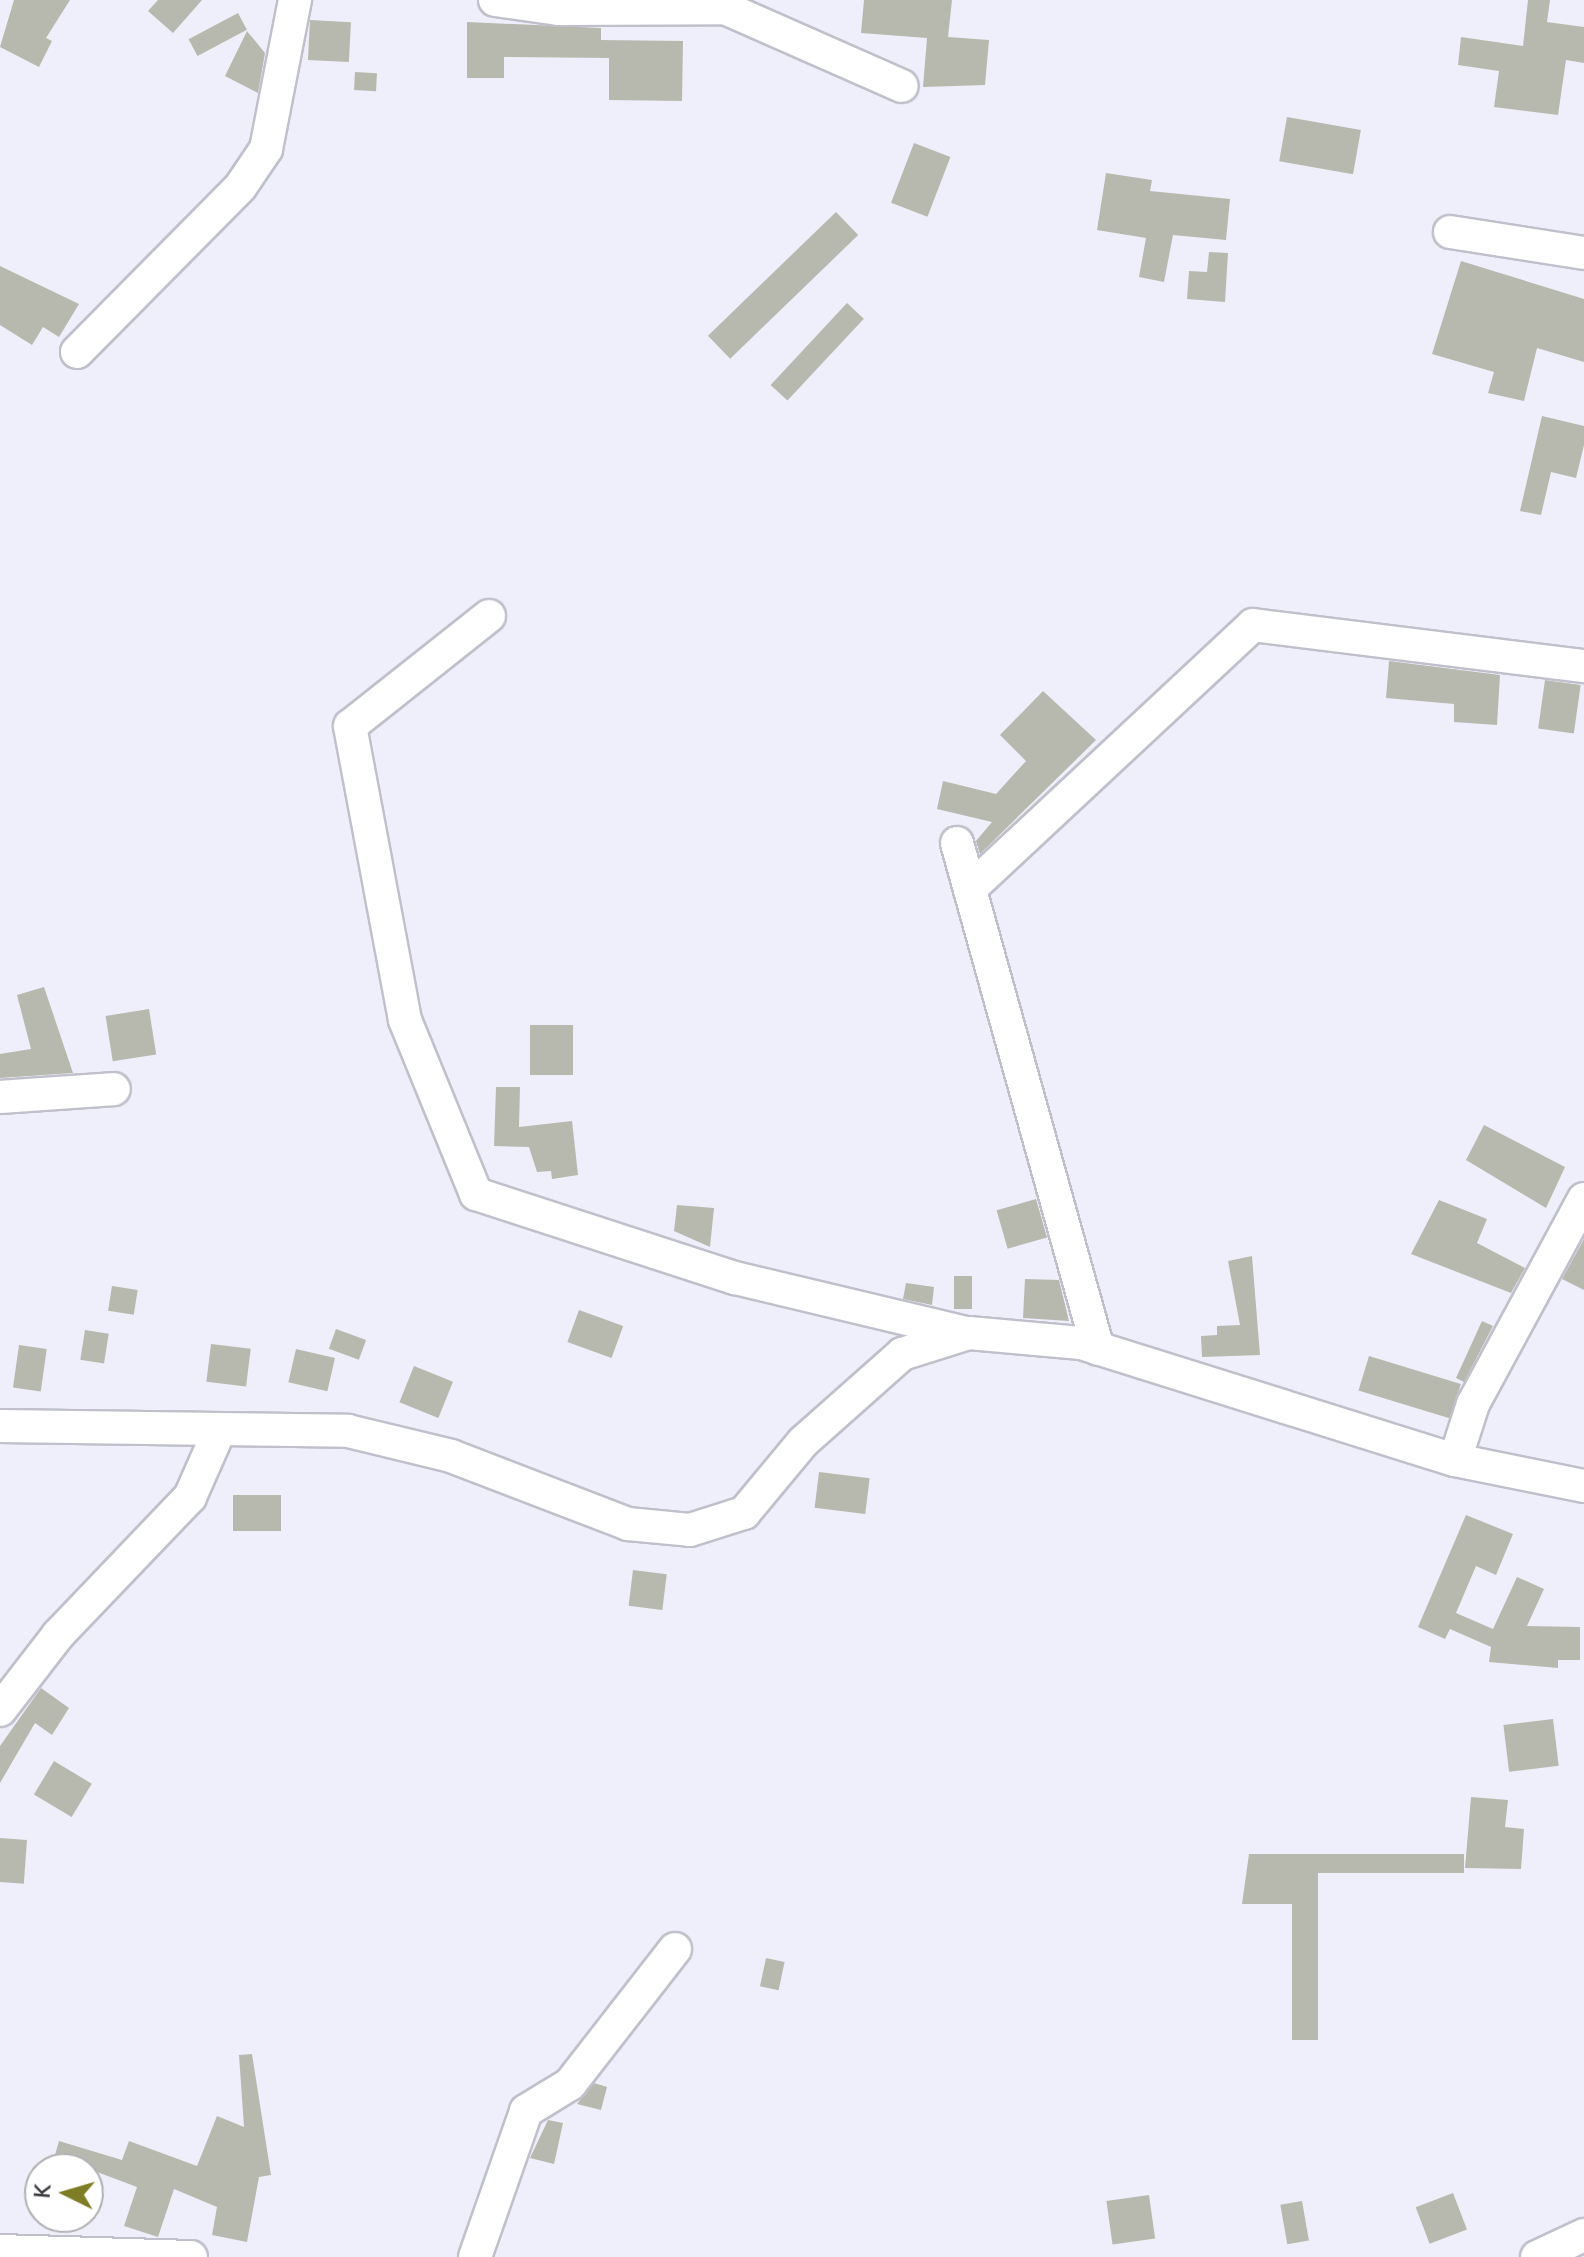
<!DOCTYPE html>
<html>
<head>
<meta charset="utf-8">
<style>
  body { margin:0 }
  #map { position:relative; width:1584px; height:2257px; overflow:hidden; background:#eeeffa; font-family:Manrope,sans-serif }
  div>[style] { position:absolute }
  .building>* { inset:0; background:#b8b9ae; transform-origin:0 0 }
  .roads { filter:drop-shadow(2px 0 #bfc0cb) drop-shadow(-2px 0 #bfc0cb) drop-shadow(0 2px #bfc0cb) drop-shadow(0 -2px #bfc0cb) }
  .minor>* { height:32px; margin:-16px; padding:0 16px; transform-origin:16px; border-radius:16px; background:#fff }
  span { translate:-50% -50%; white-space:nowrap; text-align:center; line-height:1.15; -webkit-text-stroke:8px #fff; paint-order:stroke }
  .north { position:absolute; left:24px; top:2153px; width:80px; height:80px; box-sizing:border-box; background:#fff; border:2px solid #b1b1b3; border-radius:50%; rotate:275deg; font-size:22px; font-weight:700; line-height:32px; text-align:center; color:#3b3c40 }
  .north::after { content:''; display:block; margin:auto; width:28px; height:36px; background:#7e7d25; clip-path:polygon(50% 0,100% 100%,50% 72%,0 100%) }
</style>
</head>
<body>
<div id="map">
  <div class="building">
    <i style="clip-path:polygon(14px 0,70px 0,46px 38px,52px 41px,39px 67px,0 47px)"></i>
    <i style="clip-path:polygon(158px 0,202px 0,173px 33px,148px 11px)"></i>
    <i style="clip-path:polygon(864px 0,952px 0,948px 37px,989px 40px,985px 85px,923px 87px,927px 38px,861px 33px)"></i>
    <i style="clip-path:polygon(1528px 0,1550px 0,1547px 22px,1584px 27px,1584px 63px,1566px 60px,1558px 115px,1494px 107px,1499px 71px,1458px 65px,1461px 37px,1523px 46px)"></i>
    <i style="left:238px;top:13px;width:19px;height:56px;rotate:62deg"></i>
    <i style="left:310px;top:20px;width:41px;height:40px;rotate:3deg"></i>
    <i style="clip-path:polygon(467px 22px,601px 28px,601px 40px,683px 41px,682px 101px,609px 100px,609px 58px,504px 57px,504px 78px,467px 78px)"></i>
    <i style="clip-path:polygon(247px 31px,265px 53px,258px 93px,225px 76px)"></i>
    <i style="left:355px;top:72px;width:22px;height:18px;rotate:3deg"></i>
    <i style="left:1287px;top:117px;width:75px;height:45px;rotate:10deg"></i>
    <i style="left:914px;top:143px;width:39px;height:64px;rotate:21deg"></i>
    <i style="clip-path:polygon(1106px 173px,1152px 180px,1150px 191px,1230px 199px,1226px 240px,1173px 235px,1164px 282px,1139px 277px,1146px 238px,1097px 230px)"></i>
    <i style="left:836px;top:212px;width:32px;height:178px;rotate:46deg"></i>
    <i style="clip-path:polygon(1209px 252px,1228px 253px,1225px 302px,1187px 299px,1189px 271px,1207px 272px)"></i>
    <i style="clip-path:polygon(1461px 261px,1584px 299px,1584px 362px,1537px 348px,1524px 401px,1488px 393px,1494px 372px,1432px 354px)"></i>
    <i style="clip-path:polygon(0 266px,79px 304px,59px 337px,43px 327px,32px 345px,0 325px)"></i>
    <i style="left:847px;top:303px;width:23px;height:112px;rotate:43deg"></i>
    <i style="clip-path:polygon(1542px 416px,1584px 426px,1584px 445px,1576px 478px,1551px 472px,1541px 515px,1520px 511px)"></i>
    <i style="clip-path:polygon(1389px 661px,1500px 675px,1497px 725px,1454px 722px,1454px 704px,1386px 698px)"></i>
    <i style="left:1545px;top:680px;width:36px;height:49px;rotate:8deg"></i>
    <i style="clip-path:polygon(1043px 691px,1096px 740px,980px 854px,976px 841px,992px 822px,937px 809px,943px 781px,996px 794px,1026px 761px,1000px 735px)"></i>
    <i style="clip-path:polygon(44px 987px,73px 1073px,0 1078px,0 1054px,31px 1049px,17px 995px)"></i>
    <i style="left:149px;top:1009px;width:46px;height:44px;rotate:81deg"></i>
    <i style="left:530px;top:1025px;width:43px;height:50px"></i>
    <i style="clip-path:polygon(496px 1087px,520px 1087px,519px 1127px,572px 1121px,578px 1175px,552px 1179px,551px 1171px,537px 1172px,529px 1147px,494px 1146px)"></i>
    <i style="clip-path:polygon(1484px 1125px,1565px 1167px,1546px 1208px,1466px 1160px)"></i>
    <i style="left:1036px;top:1199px;width:40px;height:41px;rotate:74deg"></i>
    <i style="clip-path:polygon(1439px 1200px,1487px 1219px,1477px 1243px,1525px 1268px,1511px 1293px,1411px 1254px)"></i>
    <i style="clip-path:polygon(677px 1205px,714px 1208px,710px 1247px,674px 1231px)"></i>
    <i style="clip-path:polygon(1584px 1239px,1584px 1290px,1562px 1279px)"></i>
    <i style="clip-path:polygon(1252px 1256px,1260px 1355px,1202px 1357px,1201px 1336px,1217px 1335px,1217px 1326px,1240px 1325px,1228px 1261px)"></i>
    <i style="left:954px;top:1276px;width:18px;height:33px"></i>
    <i style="clip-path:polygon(1025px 1279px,1059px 1280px,1069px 1321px,1023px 1318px)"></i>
    <i style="clip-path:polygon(906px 1283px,934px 1287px,932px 1305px,903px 1299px)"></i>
    <i style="left:112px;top:1286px;width:26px;height:25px;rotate:9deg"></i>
    <i style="left:579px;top:1310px;width:47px;height:34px;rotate:20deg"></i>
    <i style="clip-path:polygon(1482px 1321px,1493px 1326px,1464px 1382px,1456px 1378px)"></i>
    <i style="left:336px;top:1329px;width:32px;height:21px;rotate:20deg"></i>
    <i style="left:85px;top:1330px;width:24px;height:30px;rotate:9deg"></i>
    <i style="left:211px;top:1344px;width:40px;height:38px;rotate:7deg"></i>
    <i style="left:19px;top:1345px;width:28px;height:43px;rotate:8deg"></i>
    <i style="left:296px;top:1349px;width:40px;height:34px;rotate:13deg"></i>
    <i style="left:1369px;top:1356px;width:96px;height:36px;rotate:17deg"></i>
    <i style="left:414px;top:1366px;width:42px;height:39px;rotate:22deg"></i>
    <i style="left:819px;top:1472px;width:51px;height:36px;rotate:7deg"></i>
    <i style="left:233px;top:1495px;width:48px;height:36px"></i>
    <i style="clip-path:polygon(1466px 1515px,1513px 1534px,1496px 1575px,1476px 1566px,1456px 1613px,1493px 1629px,1517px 1577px,1544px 1589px,1527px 1626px,1580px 1627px,1580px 1660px,1558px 1660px,1558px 1668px,1489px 1662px,1491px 1647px,1450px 1629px,1445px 1639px,1418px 1627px)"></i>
    <i style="left:633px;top:1570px;width:34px;height:36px;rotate:7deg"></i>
    <i style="clip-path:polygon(41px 1688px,69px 1708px,52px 1735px,35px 1723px,0 1783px,0 1746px)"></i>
    <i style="left:1553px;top:1719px;width:47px;height:50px;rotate:83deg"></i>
    <i style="left:54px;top:1761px;width:44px;height:39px;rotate:31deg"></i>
    <i style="clip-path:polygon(1471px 1797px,1508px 1800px,1505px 1827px,1524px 1829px,1521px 1869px,1465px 1868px)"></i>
    <i style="left:0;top:1838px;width:27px;height:44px;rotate:4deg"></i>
    <i style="clip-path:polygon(1249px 1854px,1464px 1854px,1464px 1873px,1318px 1873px,1318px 2040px,1292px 2040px,1292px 1904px,1242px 1904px)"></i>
    <i style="left:766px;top:1958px;width:19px;height:29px;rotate:12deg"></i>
    <i style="clip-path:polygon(252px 2054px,271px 2175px,259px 2177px,247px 2242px,212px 2235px,217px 2207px,174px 2189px,158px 2237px,124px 2226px,137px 2187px,89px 2169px,51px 2169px,59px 2141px,122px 2160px,129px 2141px,197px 2166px,217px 2116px,244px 2127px,239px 2055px)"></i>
    <i style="clip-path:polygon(594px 2083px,607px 2087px,601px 2110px,577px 2104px)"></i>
    <i style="clip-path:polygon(548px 2120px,563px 2123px,554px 2164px,530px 2158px)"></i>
    <i style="left:1453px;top:2193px;width:39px;height:40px;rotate:69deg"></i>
    <i style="left:1149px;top:2195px;width:44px;height:43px;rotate:82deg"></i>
    <i style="left:1302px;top:2201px;width:40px;height:22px;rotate:80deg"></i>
  </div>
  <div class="roads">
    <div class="minor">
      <i style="left:495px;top:0;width:64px;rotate:8.1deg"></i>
      <i style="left:558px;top:9px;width:167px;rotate:-0.3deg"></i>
      <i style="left:725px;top:8px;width:193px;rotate:23.8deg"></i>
      <i style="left:1450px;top:232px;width:136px;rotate:8.9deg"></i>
      <i style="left:77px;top:352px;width:233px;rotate:-45.3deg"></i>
      <i style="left:241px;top:186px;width:45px;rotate:-56deg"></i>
      <i style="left:266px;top:149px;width:152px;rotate:-79deg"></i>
      <i style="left:489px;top:616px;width:177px;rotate:141.6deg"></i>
      <i style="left:350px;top:726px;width:299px;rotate:79.4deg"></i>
      <i style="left:405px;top:1020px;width:188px;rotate:67.8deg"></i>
      <i style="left:476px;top:1194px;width:272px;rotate:18deg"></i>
      <i style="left:735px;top:1278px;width:237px;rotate:13.4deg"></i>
      <i style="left:957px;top:843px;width:525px;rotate:74.43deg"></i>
      <i style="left:970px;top:889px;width:387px;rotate:-43deg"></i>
      <i style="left:1253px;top:625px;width:334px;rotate:7.1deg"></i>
      <i style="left:0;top:1097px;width:114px;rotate:-4deg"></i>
      <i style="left:0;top:1426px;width:348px;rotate:0.8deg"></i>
      <i style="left:348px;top:1431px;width:106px;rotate:13.6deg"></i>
      <i style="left:451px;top:1456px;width:190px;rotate:21deg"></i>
      <i style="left:628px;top:1524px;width:62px;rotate:5.5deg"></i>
      <i style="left:690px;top:1530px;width:57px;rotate:-17.5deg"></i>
      <i style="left:744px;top:1513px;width:92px;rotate:-50.3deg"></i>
      <i style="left:803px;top:1442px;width:132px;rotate:-41.6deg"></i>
      <i style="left:902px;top:1354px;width:70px;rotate:-17.4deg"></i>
      <i style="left:969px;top:1333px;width:112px;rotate:5.1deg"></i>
      <i style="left:1081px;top:1343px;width:392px;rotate:17.4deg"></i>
      <i style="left:1455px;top:1460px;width:132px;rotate:11.4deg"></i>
      <i style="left:1455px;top:1460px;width:59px;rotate:-72.2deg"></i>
      <i style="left:1473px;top:1404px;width:233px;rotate:-61.6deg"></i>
      <i style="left:0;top:1710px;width:95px;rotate:-52.3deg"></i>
      <i style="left:58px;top:1635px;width:191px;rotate:-46.3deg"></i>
      <i style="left:190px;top:1497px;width:74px;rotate:-66.2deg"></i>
      <i style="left:0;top:2251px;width:191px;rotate:1.8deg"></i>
      <i style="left:475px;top:2257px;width:155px;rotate:-70.7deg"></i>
      <i style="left:526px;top:2111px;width:52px;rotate:-31.5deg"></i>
      <i style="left:570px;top:2084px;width:171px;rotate:-52.1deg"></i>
      <i style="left:1537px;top:2257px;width:52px;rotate:-25.1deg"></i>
    </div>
  </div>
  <div class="north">K</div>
</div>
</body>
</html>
